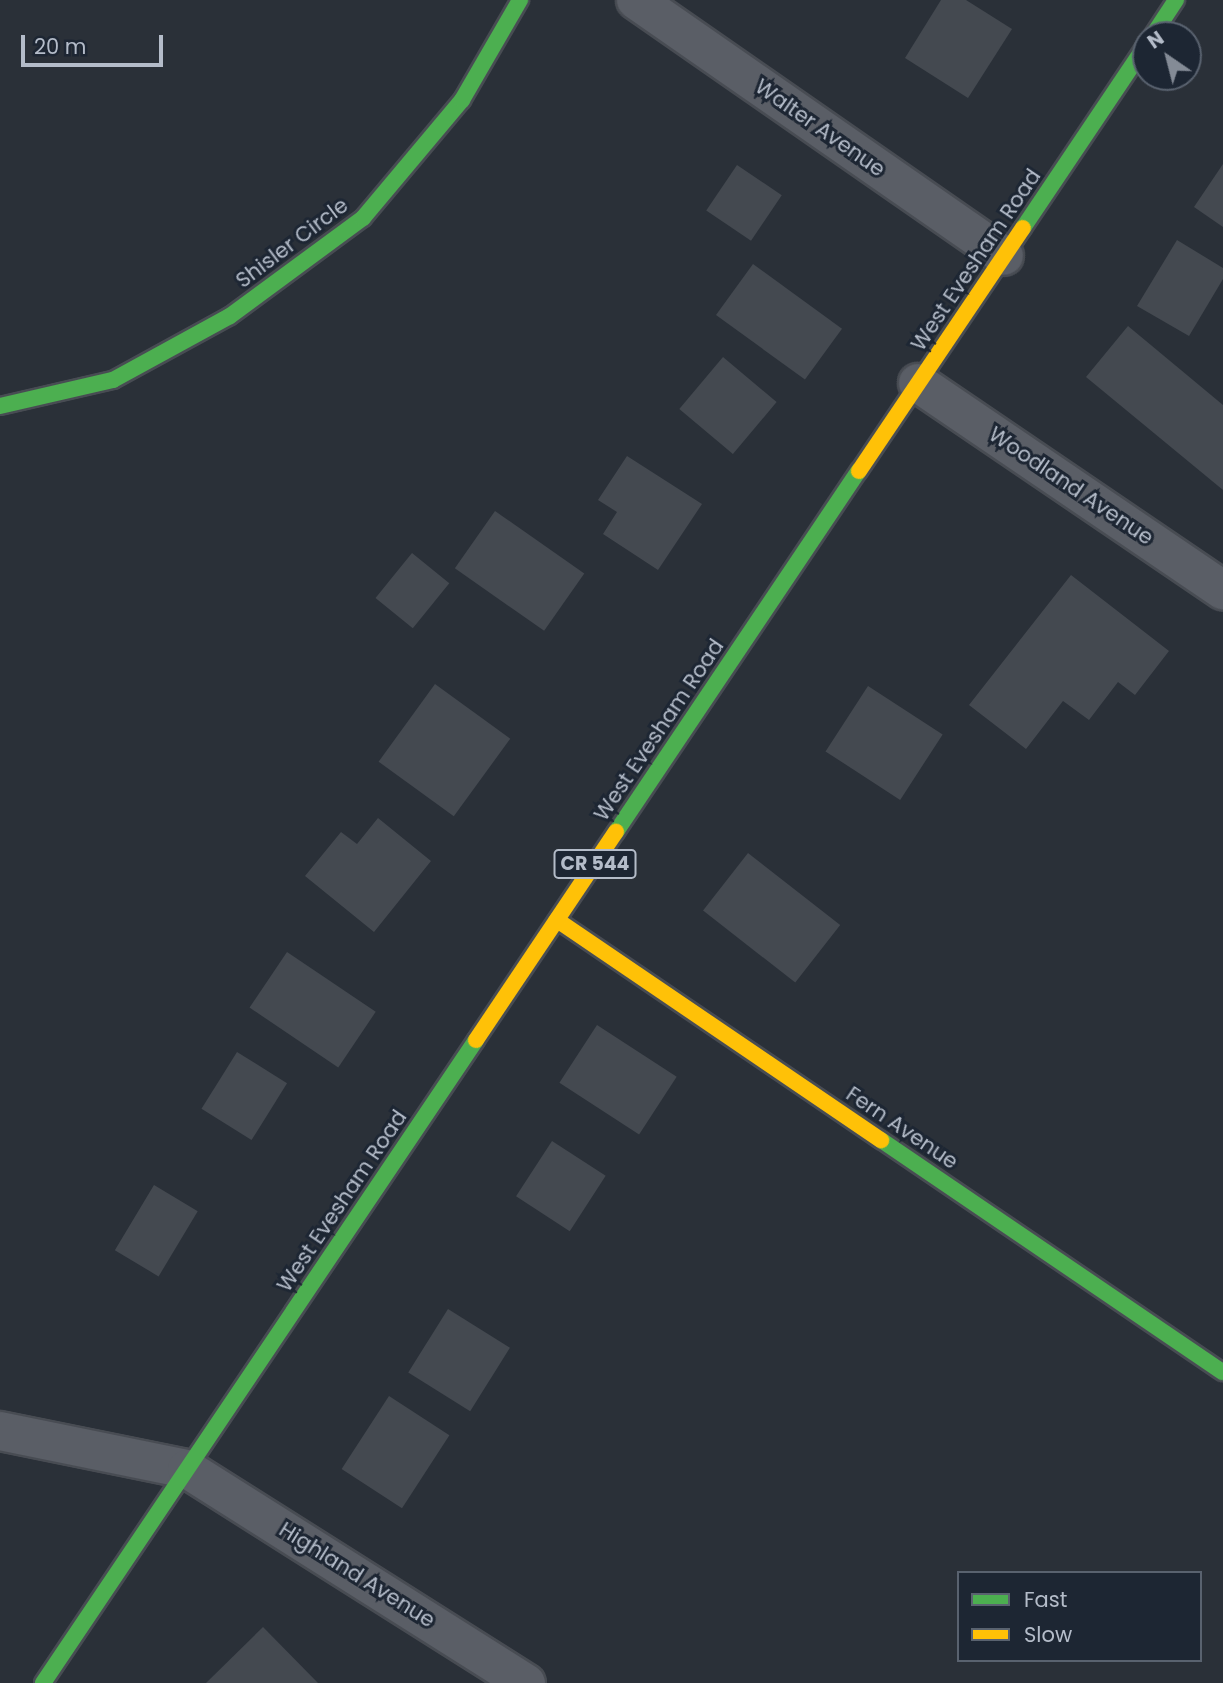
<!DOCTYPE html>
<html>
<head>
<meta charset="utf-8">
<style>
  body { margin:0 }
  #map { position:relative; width:1223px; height:1683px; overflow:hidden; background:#2a3038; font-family:Poppins,sans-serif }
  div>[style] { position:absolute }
  .building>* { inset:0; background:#444950; transform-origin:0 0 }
  .roads { filter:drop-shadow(2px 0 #484c53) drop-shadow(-2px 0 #484c53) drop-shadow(0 2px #484c53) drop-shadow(0 -2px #484c53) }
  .street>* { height:38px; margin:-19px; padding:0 19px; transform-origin:19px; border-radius:19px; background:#5a5e66 }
  .fast>* { height:16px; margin:-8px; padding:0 8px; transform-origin:8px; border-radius:8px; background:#4caf50 }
  .slow>* { height:16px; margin:-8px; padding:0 8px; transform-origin:8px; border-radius:8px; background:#ffc107 }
  span { translate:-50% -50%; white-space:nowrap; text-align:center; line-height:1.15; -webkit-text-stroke:6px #1d2633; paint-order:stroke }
  .shield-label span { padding:2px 5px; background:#1d2633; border:2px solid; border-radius:5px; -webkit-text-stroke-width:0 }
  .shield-label { font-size:19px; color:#b4bcc9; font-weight:700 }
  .street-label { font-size:21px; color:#b4bcc9 }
  .legend { position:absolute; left:957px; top:1571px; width:245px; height:91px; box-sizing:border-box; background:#1d2633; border:2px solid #59626f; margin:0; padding:9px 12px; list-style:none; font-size:21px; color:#b4bcc9 }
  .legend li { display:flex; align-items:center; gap:14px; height:35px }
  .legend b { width:35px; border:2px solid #59626f }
  .north { position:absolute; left:1132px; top:21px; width:70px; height:70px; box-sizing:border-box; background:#1d2633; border:2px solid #59626f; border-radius:50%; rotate:325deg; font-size:19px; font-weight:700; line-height:28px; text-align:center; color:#b4bcc9 }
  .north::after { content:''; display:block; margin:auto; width:24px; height:32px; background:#848b96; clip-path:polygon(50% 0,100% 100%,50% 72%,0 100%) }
  .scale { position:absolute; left:21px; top:35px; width:142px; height:32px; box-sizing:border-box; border:4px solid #b4bcc9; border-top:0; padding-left:9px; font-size:21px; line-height:24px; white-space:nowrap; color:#b4bcc9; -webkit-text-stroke:5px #1d2633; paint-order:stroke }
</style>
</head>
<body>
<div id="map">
  <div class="building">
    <i style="clip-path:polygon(941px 0,966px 0,1012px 29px,968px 98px,905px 58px)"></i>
    <i style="clip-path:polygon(1223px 164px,1223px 227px,1194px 207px)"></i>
    <i style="left:737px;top:165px;width:54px;height:55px;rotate:34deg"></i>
    <i style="clip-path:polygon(1177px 240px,1223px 268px,1223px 279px,1189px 336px,1137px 306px)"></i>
    <i style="left:753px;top:264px;width:110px;height:63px;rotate:36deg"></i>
    <i style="clip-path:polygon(1128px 326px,1223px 405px,1223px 490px,1086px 377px)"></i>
    <i style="left:723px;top:357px;width:70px;height:68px;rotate:40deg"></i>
    <i style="clip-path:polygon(627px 456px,702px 504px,658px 570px,603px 534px,617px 512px,598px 500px)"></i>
    <i style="left:495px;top:511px;width:109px;height:70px;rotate:35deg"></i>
    <i style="left:412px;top:553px;width:48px;height:58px;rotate:39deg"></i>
    <i style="clip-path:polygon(1071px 575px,1169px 651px,1135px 695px,1118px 682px,1089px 720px,1063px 701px,1026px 749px,969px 705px)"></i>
    <i style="left:435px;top:684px;width:93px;height:96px;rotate:36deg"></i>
    <i style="left:868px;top:686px;width:89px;height:78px;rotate:33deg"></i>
    <i style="clip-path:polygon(378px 818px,431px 861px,374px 932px,305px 876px,341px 832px,357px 844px)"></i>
    <i style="left:748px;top:853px;width:117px;height:73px;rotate:38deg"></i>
    <i style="left:287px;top:952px;width:107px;height:67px;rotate:34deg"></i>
    <i style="left:597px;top:1025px;width:95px;height:69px;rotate:33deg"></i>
    <i style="left:237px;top:1052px;width:59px;height:67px;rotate:32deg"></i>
    <i style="left:552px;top:1141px;width:64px;height:66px;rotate:33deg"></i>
    <i style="left:154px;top:1185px;width:51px;height:76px;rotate:31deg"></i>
    <i style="left:448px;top:1309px;width:73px;height:75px;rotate:32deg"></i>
    <i style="left:389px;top:1396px;width:72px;height:87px;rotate:33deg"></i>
    <i style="clip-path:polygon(263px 1627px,318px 1683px,206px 1683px)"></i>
  </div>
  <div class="roads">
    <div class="street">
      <i style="left:636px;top:0;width:448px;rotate:34.8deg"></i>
      <i style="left:918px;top:383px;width:369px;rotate:34.2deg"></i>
      <i style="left:0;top:1431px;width:191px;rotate:11.5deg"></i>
      <i style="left:187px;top:1469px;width:401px;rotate:32.3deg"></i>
    </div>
    <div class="fast">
      <i style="left:1153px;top:35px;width:42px;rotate:-56.7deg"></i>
      <i style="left:1023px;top:228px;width:220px;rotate:-56.1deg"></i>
      <i style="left:0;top:406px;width:116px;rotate:-13deg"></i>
      <i style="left:113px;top:380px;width:133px;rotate:-28.7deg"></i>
      <i style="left:230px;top:316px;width:165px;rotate:-36.4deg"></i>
      <i style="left:363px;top:218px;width:154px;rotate:-50deg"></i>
      <i style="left:462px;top:100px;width:116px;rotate:-59.9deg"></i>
      <i style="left:616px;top:832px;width:435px;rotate:-56.1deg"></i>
      <i style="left:881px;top:1140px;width:413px;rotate:34.2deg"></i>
      <i style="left:43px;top:1683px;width:775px;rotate:-56.04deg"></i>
    </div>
    <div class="slow">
      <i style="left:859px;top:471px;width:293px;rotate:-56deg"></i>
      <i style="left:557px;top:920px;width:392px;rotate:34.2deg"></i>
      <i style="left:476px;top:1040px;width:251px;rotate:-56.1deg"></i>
    </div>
  </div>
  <div class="shield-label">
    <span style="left:595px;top:864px">CR 544</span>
  </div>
  <div class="street-label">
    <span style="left:820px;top:128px;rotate:35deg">Walter Avenue</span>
    <span style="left:292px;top:243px;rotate:-37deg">Shisler Circle</span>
    <span style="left:976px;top:260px;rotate:-56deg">West Evesham Road</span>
    <span style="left:1071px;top:486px;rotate:34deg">Woodland Avenue</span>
    <span style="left:659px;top:730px;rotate:-56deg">West Evesham Road</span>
    <span style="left:902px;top:1128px;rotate:34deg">Fern Avenue</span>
    <span style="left:342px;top:1201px;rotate:-56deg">West Evesham Road</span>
    <span style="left:357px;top:1575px;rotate:32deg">Highland Avenue</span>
  </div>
  <ul class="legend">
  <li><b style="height:9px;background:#4caf50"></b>Fast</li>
  <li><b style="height:9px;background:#ffc107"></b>Slow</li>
  </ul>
  <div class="north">N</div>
  <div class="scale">20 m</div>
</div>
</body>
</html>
